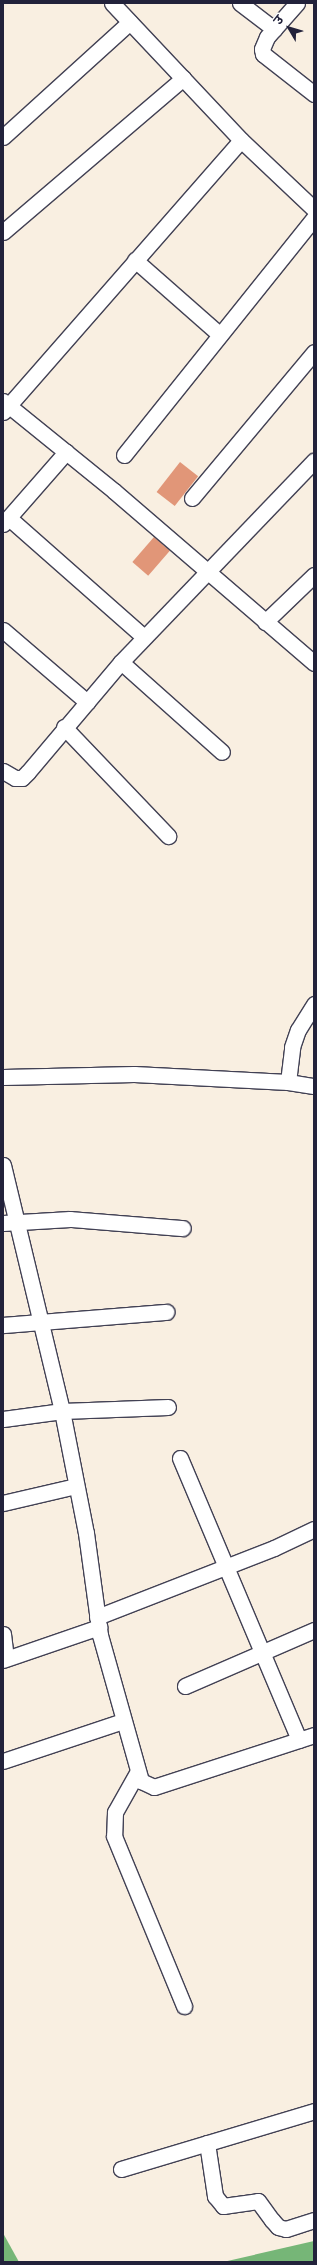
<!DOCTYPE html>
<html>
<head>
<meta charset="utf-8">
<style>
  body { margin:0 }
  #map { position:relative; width:317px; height:2265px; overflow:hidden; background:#f9efe1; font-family:"Architects Daughter","Playpen Sans Deva",sans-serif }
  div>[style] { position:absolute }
  .forest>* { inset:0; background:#76b677 }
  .building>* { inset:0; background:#e19678; transform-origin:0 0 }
  .roads { filter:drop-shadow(1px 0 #424154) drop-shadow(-1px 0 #424154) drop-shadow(0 1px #424154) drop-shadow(0 -1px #424154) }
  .minor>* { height:15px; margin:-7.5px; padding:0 7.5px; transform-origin:7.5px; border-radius:7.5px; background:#fff }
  span { translate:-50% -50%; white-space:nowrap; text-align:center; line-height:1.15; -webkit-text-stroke:3px #fff; paint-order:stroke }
  .frame { position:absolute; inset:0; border:4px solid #22223b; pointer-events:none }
  .north { position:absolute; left:269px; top:8px; width:40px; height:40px; -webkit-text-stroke:3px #fff; paint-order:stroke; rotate:308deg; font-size:11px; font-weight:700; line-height:16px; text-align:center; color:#22223b }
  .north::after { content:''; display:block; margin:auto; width:14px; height:18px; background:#22223b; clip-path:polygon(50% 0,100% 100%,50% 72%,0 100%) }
</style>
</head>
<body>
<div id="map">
  <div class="forest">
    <i style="clip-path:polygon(3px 2233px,19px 2262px,3px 2262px)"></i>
    <i style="clip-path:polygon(314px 2241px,314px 2262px,223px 2262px)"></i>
  </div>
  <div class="building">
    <i style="left:180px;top:462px;width:23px;height:38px;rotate:38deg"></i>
    <i style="left:154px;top:537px;width:21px;height:33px;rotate:41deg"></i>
  </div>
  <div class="roads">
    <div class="minor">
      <i style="left:112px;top:3px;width:188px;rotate:46.7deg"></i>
      <i style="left:241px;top:140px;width:100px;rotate:43.4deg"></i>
      <i style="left:240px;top:3px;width:43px;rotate:37.4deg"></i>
      <i style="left:297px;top:3px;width:45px;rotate:131.4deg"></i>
      <i style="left:267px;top:37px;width:13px;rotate:113deg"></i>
      <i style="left:262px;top:49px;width:5px;rotate:79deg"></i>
      <i style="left:263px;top:54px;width:65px;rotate:38.1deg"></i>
      <i style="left:3px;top:137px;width:171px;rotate:-42.2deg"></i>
      <i style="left:3px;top:232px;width:237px;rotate:-40.5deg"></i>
      <i style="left:135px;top:260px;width:113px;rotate:41.4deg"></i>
      <i style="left:3px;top:401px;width:143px;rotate:39deg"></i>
      <i style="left:114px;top:491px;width:264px;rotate:40.7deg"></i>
      <i style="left:3px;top:412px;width:361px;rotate:-48.8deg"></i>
      <i style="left:124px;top:455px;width:304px;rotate:-51.3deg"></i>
      <i style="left:192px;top:498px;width:190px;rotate:-50.1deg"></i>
      <i style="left:9px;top:518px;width:180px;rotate:41.4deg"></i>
      <i style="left:3px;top:524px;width:96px;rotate:-48.8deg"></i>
      <i style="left:265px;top:622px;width:68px;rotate:-43.8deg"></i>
      <i style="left:3px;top:630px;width:111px;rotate:40.6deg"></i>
      <i style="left:121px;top:662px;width:135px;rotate:41.7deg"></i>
      <i style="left:64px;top:727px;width:151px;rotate:46.3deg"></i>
      <i style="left:3px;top:771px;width:14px;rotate:30deg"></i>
      <i style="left:15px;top:778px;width:7px"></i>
      <i style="left:22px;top:778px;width:8px;rotate:-45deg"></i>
      <i style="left:28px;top:772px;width:144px;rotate:-49.8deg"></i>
      <i style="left:121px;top:662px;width:279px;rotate:-46.2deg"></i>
      <i style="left:3px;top:1077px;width:131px;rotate:-1.3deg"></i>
      <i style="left:134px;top:1074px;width:154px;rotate:3deg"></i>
      <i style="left:288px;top:1082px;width:26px;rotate:9deg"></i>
      <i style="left:288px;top:1082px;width:35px;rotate:-83deg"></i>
      <i style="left:292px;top:1047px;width:18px;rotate:-71deg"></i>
      <i style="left:298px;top:1030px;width:31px;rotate:-58deg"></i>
      <i style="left:3px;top:1165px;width:253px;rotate:76.5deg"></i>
      <i style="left:62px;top:1411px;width:124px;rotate:78.9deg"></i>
      <i style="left:86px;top:1533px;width:103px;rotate:82.2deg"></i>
      <i style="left:100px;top:1635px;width:152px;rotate:74.3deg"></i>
      <i style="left:141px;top:1781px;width:14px;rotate:25deg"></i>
      <i style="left:154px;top:1787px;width:168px;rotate:-18deg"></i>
      <i style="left:3px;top:1223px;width:67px;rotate:-3.4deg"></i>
      <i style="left:70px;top:1219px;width:113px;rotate:4.6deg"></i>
      <i style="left:3px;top:1325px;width:164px;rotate:-4.6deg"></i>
      <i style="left:3px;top:1419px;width:60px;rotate:-7.7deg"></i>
      <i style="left:62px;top:1411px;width:106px;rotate:-2.2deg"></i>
      <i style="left:180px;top:1458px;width:306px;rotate:67.1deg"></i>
      <i style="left:3px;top:1503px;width:75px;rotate:-13.1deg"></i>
      <i style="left:97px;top:1617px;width:190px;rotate:-21.3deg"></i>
      <i style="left:274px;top:1548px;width:44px;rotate:-25.4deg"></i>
      <i style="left:3px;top:1634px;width:24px;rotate:83deg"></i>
      <i style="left:3px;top:1660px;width:102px;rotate:-19deg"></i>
      <i style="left:185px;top:1686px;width:141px;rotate:-23.5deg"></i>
      <i style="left:3px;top:1761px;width:126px;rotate:-18.4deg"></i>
      <i style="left:137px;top:1773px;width:45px;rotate:119.4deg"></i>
      <i style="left:115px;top:1812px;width:24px;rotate:92deg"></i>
      <i style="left:114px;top:1836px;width:184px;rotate:67.6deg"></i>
      <i style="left:207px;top:2143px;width:54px;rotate:81.4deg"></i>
      <i style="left:215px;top:2196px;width:13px;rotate:51deg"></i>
      <i style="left:223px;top:2206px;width:35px;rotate:-8deg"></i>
      <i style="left:258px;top:2201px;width:24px;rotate:54deg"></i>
      <i style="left:272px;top:2220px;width:9px;rotate:49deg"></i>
      <i style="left:278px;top:2227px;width:8px;rotate:14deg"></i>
      <i style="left:286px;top:2229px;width:29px;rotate:-18deg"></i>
      <i style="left:121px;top:2169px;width:202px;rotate:-16.7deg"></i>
    </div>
  </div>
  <div class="frame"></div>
  <div class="north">उ</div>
</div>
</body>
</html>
